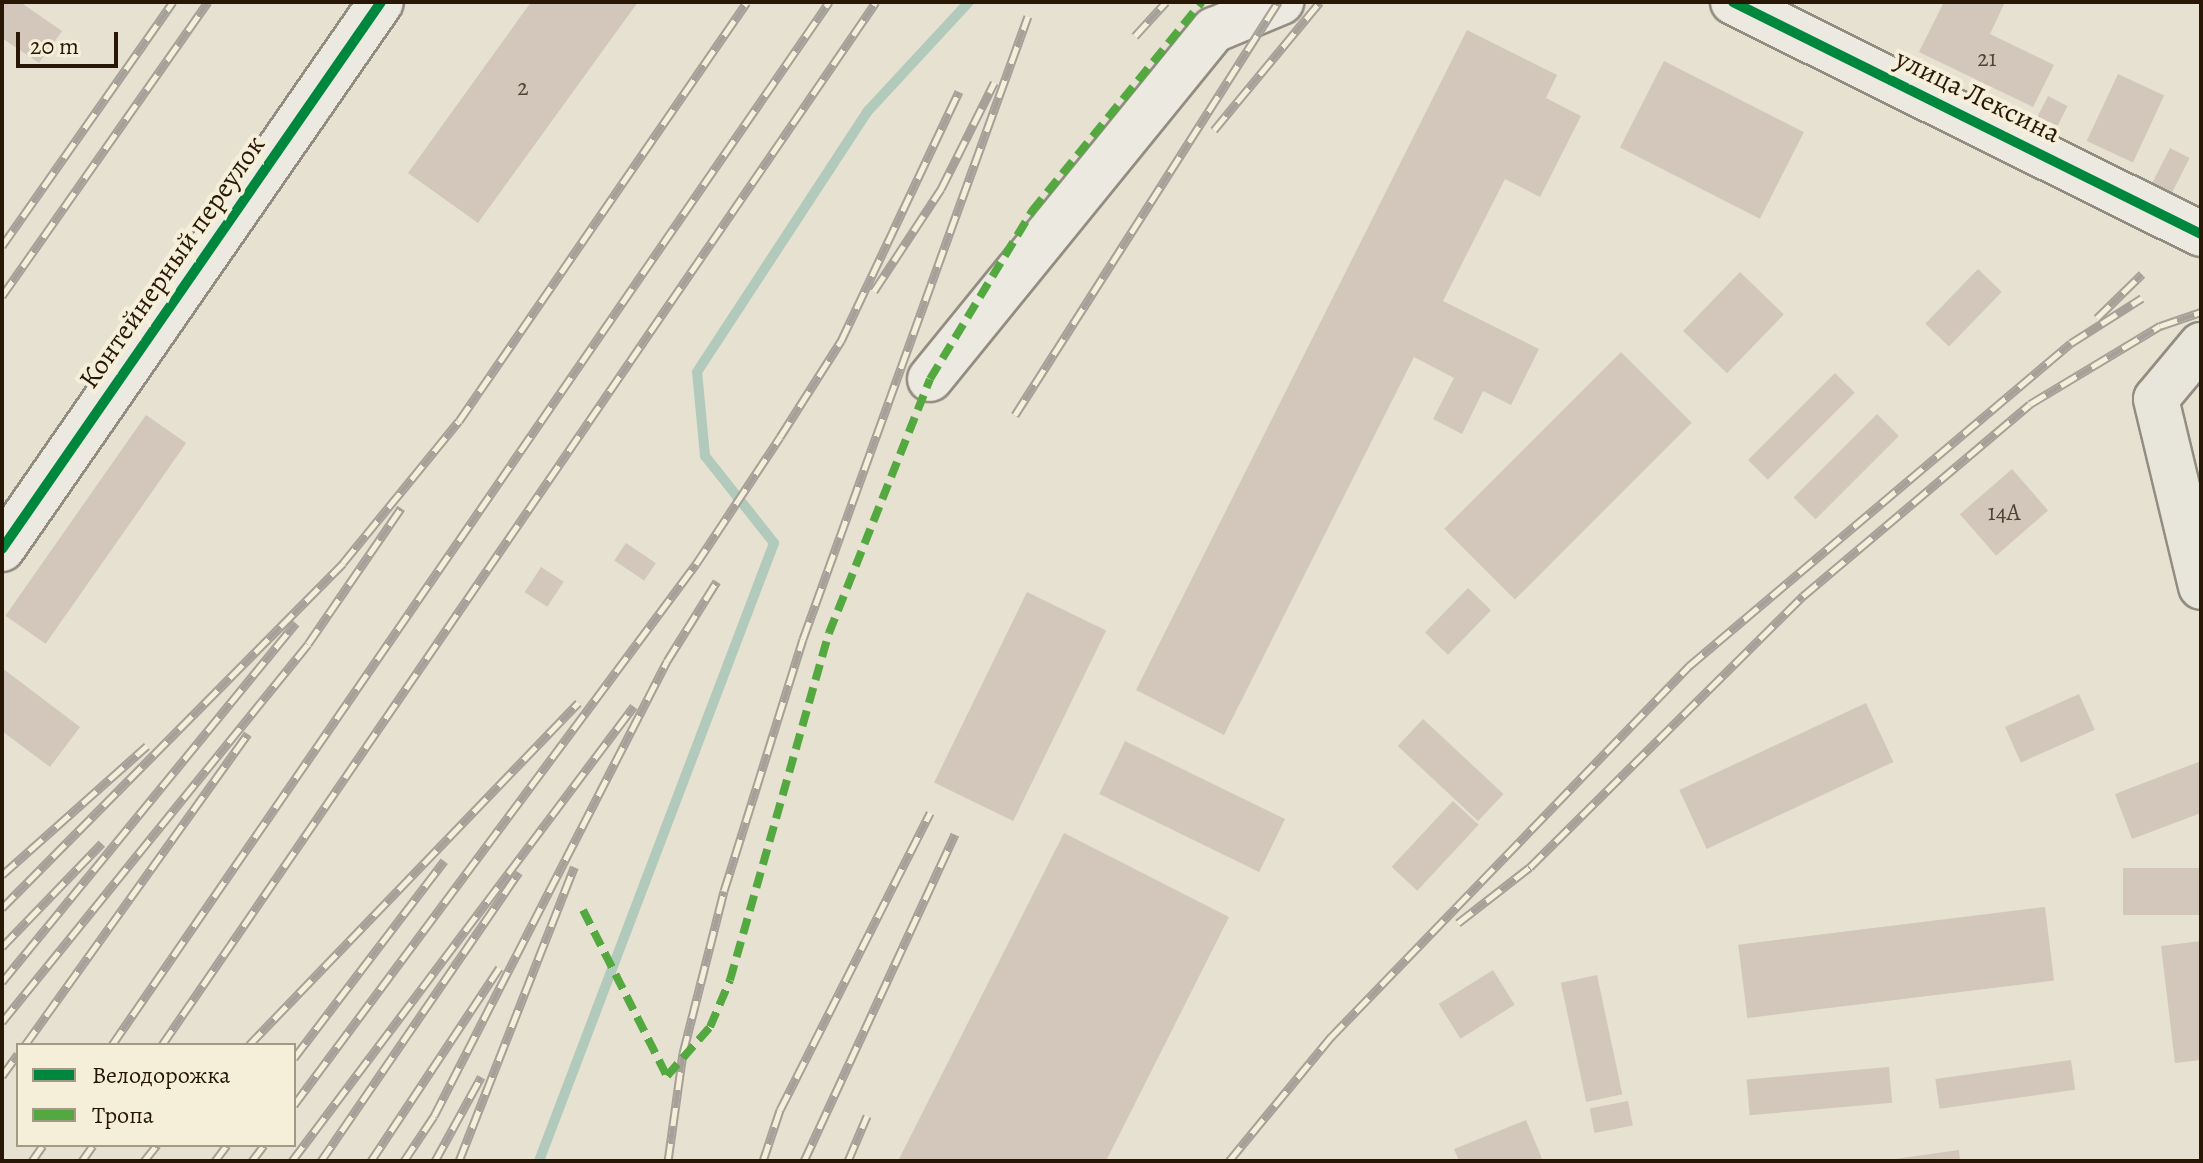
<!DOCTYPE html>
<html>
<head>
<meta charset="utf-8">
<style>
  body { margin:0 }
  #map { position:relative; width:2203px; height:1163px; overflow:hidden; background:#e6e1d0; font-family:Alegreya,serif }
  div>[style] { position:absolute }
  .stream>* { height:10px; margin:-5px; padding:0 5px; transform-origin:5px; border-radius:5px; background:#b1cabb }
  .building>* { inset:0; background:#d3c7bb; transform-origin:0 0 }
  .roads { filter:drop-shadow(2px 0 #928d81) drop-shadow(-2px 0 #928d81) drop-shadow(0 2px #928d81) drop-shadow(0 -2px #928d81) }
  .minor>* { height:44px; margin:-22px; padding:0 22px; transform-origin:22px; border-radius:22px; background:#ebe9e0 }
  .major>* { height:44px; margin:-22px; padding:0 22px; transform-origin:22px; border-radius:22px; background:#e8e5db }
  .rail>* { height:9px; margin-top:-4.5px; transform-origin:0; background:repeating-linear-gradient(90deg,#f5efda 0 18px,#a5a098 0 36px); box-sizing:border-box; border-block:2px solid #a5a098 }
  .quiet>* { height:8px; margin-top:-4px; transform-origin:0; background:repeating-linear-gradient(90deg,#53a940 0 16px,transparent 0 24px) }
  .cycleway>* { height:10px; margin:-5px; padding:0 5px; transform-origin:5px; border-radius:5px; background:#00873e }
  span { translate:-50% -50%; white-space:nowrap; text-align:center; line-height:1.15; -webkit-text-stroke:8px #f5efda; paint-order:stroke }
  .number-label { font-size:24px; color:#524332 }
  .number-label span { -webkit-text-stroke-width:0 }
  .street-label { font-size:28px; color:#271704 }
  .frame { position:absolute; inset:0; border:4px solid #271704; pointer-events:none }
  .legend { position:absolute; left:16px; top:1043px; width:280px; height:104px; box-sizing:border-box; background:#f5efda; border:2px solid #a39984; margin:0; padding:10px 14px; list-style:none; font-size:24px; color:#271704 }
  .legend li { display:flex; align-items:center; gap:16px; height:40px }
  .legend b { width:40px; border:2px solid #a39984 }
  .scale { position:absolute; left:16px; top:32px; width:102px; height:36px; box-sizing:border-box; border:4px solid #271704; border-top:0; padding-left:10px; font-size:24px; line-height:28px; white-space:nowrap; color:#271704; -webkit-text-stroke:6px #f5efda; paint-order:stroke }
</style>
</head>
<body>
<div id="map">
  <div class="stream">
    <i style="left:539px;top:1161px;width:661px;rotate:-69.18deg"></i>
    <i style="left:774px;top:543px;width:111px;rotate:-128.4deg"></i>
    <i style="left:705px;top:456px;width:84px;rotate:-95.4deg"></i>
    <i style="left:697px;top:372px;width:311px;rotate:-56.8deg"></i>
    <i style="left:867px;top:112px;width:150px;rotate:-47.2deg"></i>
  </div>
  <div class="building">
    <i style="clip-path:polygon(2px 2px,20px 2px,62px 31px,39px 63px,2px 38px)"></i>
    <i style="clip-path:polygon(531px 2px,638px 2px,478px 223px,408px 173px)"></i>
    <i style="clip-path:polygon(1944px 2px,2005px 2px,1990px 34px,2054px 65px,2033px 107px,1919px 52px)"></i>
    <i style="clip-path:polygon(1467px 30px,1557px 75px,1546px 98px,1581px 116px,1540px 197px,1505px 179px,1443px 301px,1539px 349px,1511px 405px,1483px 391px,1462px 434px,1433px 419px,1454px 378px,1414px 357px,1224px 735px,1136px 690px)"></i>
    <i style="left:1664px;top:61px;width:157px;height:97px;rotate:27deg"></i>
    <i style="left:2118px;top:74px;width:51px;height:74px;rotate:25deg"></i>
    <i style="left:2048px;top:96px;width:22px;height:25px;rotate:27deg"></i>
    <i style="left:2170px;top:148px;width:22px;height:42px;rotate:27deg"></i>
    <i style="left:1978px;top:269px;width:33px;height:76px;rotate:44deg"></i>
    <i style="left:1740px;top:272px;width:61px;height:82px;rotate:44deg"></i>
    <i style="left:1621px;top:352px;width:100px;height:250px;rotate:45deg"></i>
    <i style="left:1835px;top:373px;width:28px;height:123px;rotate:45deg"></i>
    <i style="left:1877px;top:414px;width:31px;height:118px;rotate:45deg"></i>
    <i style="left:146px;top:415px;width:49px;height:245px;rotate:35deg"></i>
    <i style="left:2012px;top:469px;width:55px;height:69px;rotate:49deg"></i>
    <i style="left:626px;top:543px;width:36px;height:21px;rotate:34deg"></i>
    <i style="left:541px;top:567px;width:27px;height:30px;rotate:33deg"></i>
    <i style="left:1468px;top:588px;width:32px;height:62px;rotate:44deg"></i>
    <i style="left:1027px;top:592px;width:88px;height:212px;rotate:26deg"></i>
    <i style="clip-path:polygon(2px 668px,80px 727px,50px 767px,2px 731px)"></i>
    <i style="left:2079px;top:694px;width:39px;height:81px;rotate:66deg"></i>
    <i style="left:1866px;top:703px;width:65px;height:206px;rotate:65deg"></i>
    <i style="left:1423px;top:719px;width:110px;height:37px;rotate:43deg"></i>
    <i style="left:1125px;top:741px;width:178px;height:59px;rotate:26deg"></i>
    <i style="clip-path:polygon(2201px 761px,2201px 813px,2132px 839px,2115px 794px)"></i>
    <i style="left:1453px;top:801px;width:35px;height:90px;rotate:43deg"></i>
    <i style="clip-path:polygon(1064px 833px,1229px 917px,1106px 1161px,898px 1161px)"></i>
    <i style="left:2201px;top:868px;width:47px;height:78px;rotate:90deg"></i>
    <i style="left:2045px;top:907px;width:74px;height:309px;rotate:83deg"></i>
    <i style="clip-path:polygon(2201px 941px,2201px 1060px,2175px 1063px,2161px 946px)"></i>
    <i style="left:1493px;top:970px;width:41px;height:64px;rotate:58deg"></i>
    <i style="left:1597px;top:975px;width:122px;height:37px;rotate:78deg"></i>
    <i style="left:2071px;top:1060px;width:30px;height:137px;rotate:82deg"></i>
    <i style="left:1889px;top:1067px;width:36px;height:143px;rotate:85deg"></i>
    <i style="left:1628px;top:1101px;width:25px;height:39px;rotate:79deg"></i>
    <i style="clip-path:polygon(1526px 1120px,1543px 1161px,1459px 1161px,1454px 1149px)"></i>
    <i style="clip-path:polygon(1959px 1150px,1960px 1161px,1895px 1161px,1895px 1159px)"></i>
  </div>
  <div class="roads">
    <div class="minor">
      <i style="left:1733px;top:2px;width:522px;rotate:26.37deg"></i>
      <i style="left:930px;top:379px;width:450px;rotate:-50.9deg"></i>
      <i style="left:1214px;top:30px;width:73px;rotate:-22.7deg"></i>
      <i style="left:2px;top:549px;width:665px;rotate:-55.28deg"></i>
    </div>
    <div class="major">
      <i style="left:2201px;top:345px;width:70px;rotate:129.8deg"></i>
      <i style="left:2156px;top:399px;width:193px;rotate:76.5deg"></i>
    </div>
  </div>
  <div class="rail">
    <i style="left:1135px;top:36px;width:46px;rotate:-47.6deg"></i>
    <i style="left:1214px;top:130px;width:166px;rotate:-50.4deg"></i>
    <i style="left:2px;top:246px;width:298px;rotate:-55deg"></i>
    <i style="left:874px;top:291px;width:122px;rotate:-56.7deg"></i>
    <i style="left:941px;top:189px;width:119px;rotate:-63.4deg"></i>
    <i style="left:2px;top:296px;width:359px;rotate:-55deg"></i>
    <i style="left:2097px;top:318px;width:63px;rotate:-44.4deg"></i>
    <i style="left:1015px;top:415px;width:490px;rotate:-57.5deg"></i>
    <i style="left:2px;top:875px;width:194px;rotate:-41.7deg"></i>
    <i style="left:2px;top:908px;width:485px;rotate:-45.3deg"></i>
    <i style="left:343px;top:563px;width:183px;rotate:-50.8deg"></i>
    <i style="left:459px;top:421px;width:508px;rotate:-55.5deg"></i>
    <i style="left:1458px;top:923px;width:91px;rotate:-37.9deg"></i>
    <i style="left:1530px;top:867px;width:385px;rotate:-44.8deg"></i>
    <i style="left:1803px;top:596px;width:297px;rotate:-40.2deg"></i>
    <i style="left:2030px;top:404px;width:152px;rotate:-31deg"></i>
    <i style="left:2160px;top:326px;width:43px;rotate:-18.9deg"></i>
    <i style="left:2px;top:947px;width:144px;rotate:-46.1deg"></i>
    <i style="left:2px;top:982px;width:464px;rotate:-50.7deg"></i>
    <i style="left:2px;top:1022px;width:486px;rotate:-51deg"></i>
    <i style="left:308px;top:644px;width:165px;rotate:-55.6deg"></i>
    <i style="left:25px;top:1045px;width:383px;rotate:-54.4deg"></i>
    <i style="left:112px;top:1045px;width:1266px;rotate:-55.49deg"></i>
    <i style="left:162px;top:1045px;width:1264px;rotate:-55.61deg"></i>
    <i style="left:249px;top:1045px;width:475px;rotate:-46.1deg"></i>
    <i style="left:294px;top:1058px;width:248px;rotate:-52.7deg"></i>
    <i style="left:2px;top:1076px;width:27px;rotate:-54deg"></i>
    <i style="left:294px;top:1105px;width:674px;rotate:-53.39deg"></i>
    <i style="left:696px;top:564px;width:152px;rotate:-56.5deg"></i>
    <i style="left:780px;top:437px;width:114px;rotate:-57.6deg"></i>
    <i style="left:841px;top:341px;width:276px;rotate:-64.7deg"></i>
    <i style="left:32px;top:1161px;width:19px;rotate:-55deg"></i>
    <i style="left:82px;top:1161px;width:19px;rotate:-55deg"></i>
    <i style="left:144px;top:1161px;width:21px;rotate:-51deg"></i>
    <i style="left:215px;top:1161px;width:20px;rotate:-53deg"></i>
    <i style="left:252px;top:1161px;width:20px;rotate:-53deg"></i>
    <i style="left:292px;top:1161px;width:569px;rotate:-53.07deg"></i>
    <i style="left:321px;top:1161px;width:350px;rotate:-55.6deg"></i>
    <i style="left:371px;top:1161px;width:232px;rotate:-56.4deg"></i>
    <i style="left:404px;top:1161px;width:54px;rotate:-56.3deg"></i>
    <i style="left:434px;top:1116px;width:511px;rotate:-62.88deg"></i>
    <i style="left:667px;top:661px;width:94px;rotate:-58deg"></i>
    <i style="left:435px;top:1161px;width:96px;rotate:-61.3deg"></i>
    <i style="left:459px;top:1161px;width:316px;rotate:-68.6deg"></i>
    <i style="left:668px;top:1161px;width:109px;rotate:-82.1deg"></i>
    <i style="left:683px;top:1053px;width:167px;rotate:-75.8deg"></i>
    <i style="left:724px;top:891px;width:264px;rotate:-72.6deg"></i>
    <i style="left:803px;top:639px;width:662px;rotate:-70.14deg"></i>
    <i style="left:763px;top:1161px;width:54px;rotate:-71.6deg"></i>
    <i style="left:780px;top:1110px;width:333px;rotate:-63.2deg"></i>
    <i style="left:804px;top:1161px;width:360px;rotate:-65.2deg"></i>
    <i style="left:848px;top:1161px;width:49px;rotate:-67.1deg"></i>
    <i style="left:1229px;top:1161px;width:161px;rotate:-50.6deg"></i>
    <i style="left:1331px;top:1037px;width:516px;rotate:-46.02deg"></i>
    <i style="left:1689px;top:666px;width:500px;rotate:-40.22deg"></i>
    <i style="left:2071px;top:343px;width:84px;rotate:-32.4deg"></i>
  </div>
  <div class="quiet">
    <i style="left:583px;top:910px;width:186px;rotate:63.2deg"></i>
    <i style="left:667px;top:1076px;width:65px;rotate:-48.7deg"></i>
    <i style="left:710px;top:1027px;width:51px;rotate:-66.9deg"></i>
    <i style="left:730px;top:980px;width:361px;rotate:-74.1deg"></i>
    <i style="left:829px;top:633px;width:273px;rotate:-68.3deg"></i>
    <i style="left:930px;top:379px;width:197px;rotate:-58.7deg"></i>
    <i style="left:1032px;top:211px;width:269px;rotate:-50.9deg"></i>
  </div>
  <div class="cycleway">
    <i style="left:1733px;top:2px;width:522px;rotate:26.37deg"></i>
    <i style="left:2px;top:549px;width:665px;rotate:-55.28deg"></i>
  </div>
  <div class="number-label">
    <span style="left:1987px;top:59px">21</span>
    <span style="left:523px;top:88px">2</span>
    <span style="left:2004px;top:513px">14А</span>
  </div>
  <div class="street-label">
    <span style="left:1978px;top:96px;rotate:26deg">улица Лексина</span>
    <span style="left:172px;top:262px;rotate:-55deg">Контейнерный переулок</span>
  </div>
  <div class="frame"></div>
  <ul class="legend">
  <li><b style="height:10px;background:#00873e"></b>Велодорожка</li>
  <li><b style="height:10px;background:#53a940"></b>Тропа</li>
  </ul>
  <div class="scale">20 m</div>
</div>
</body>
</html>
